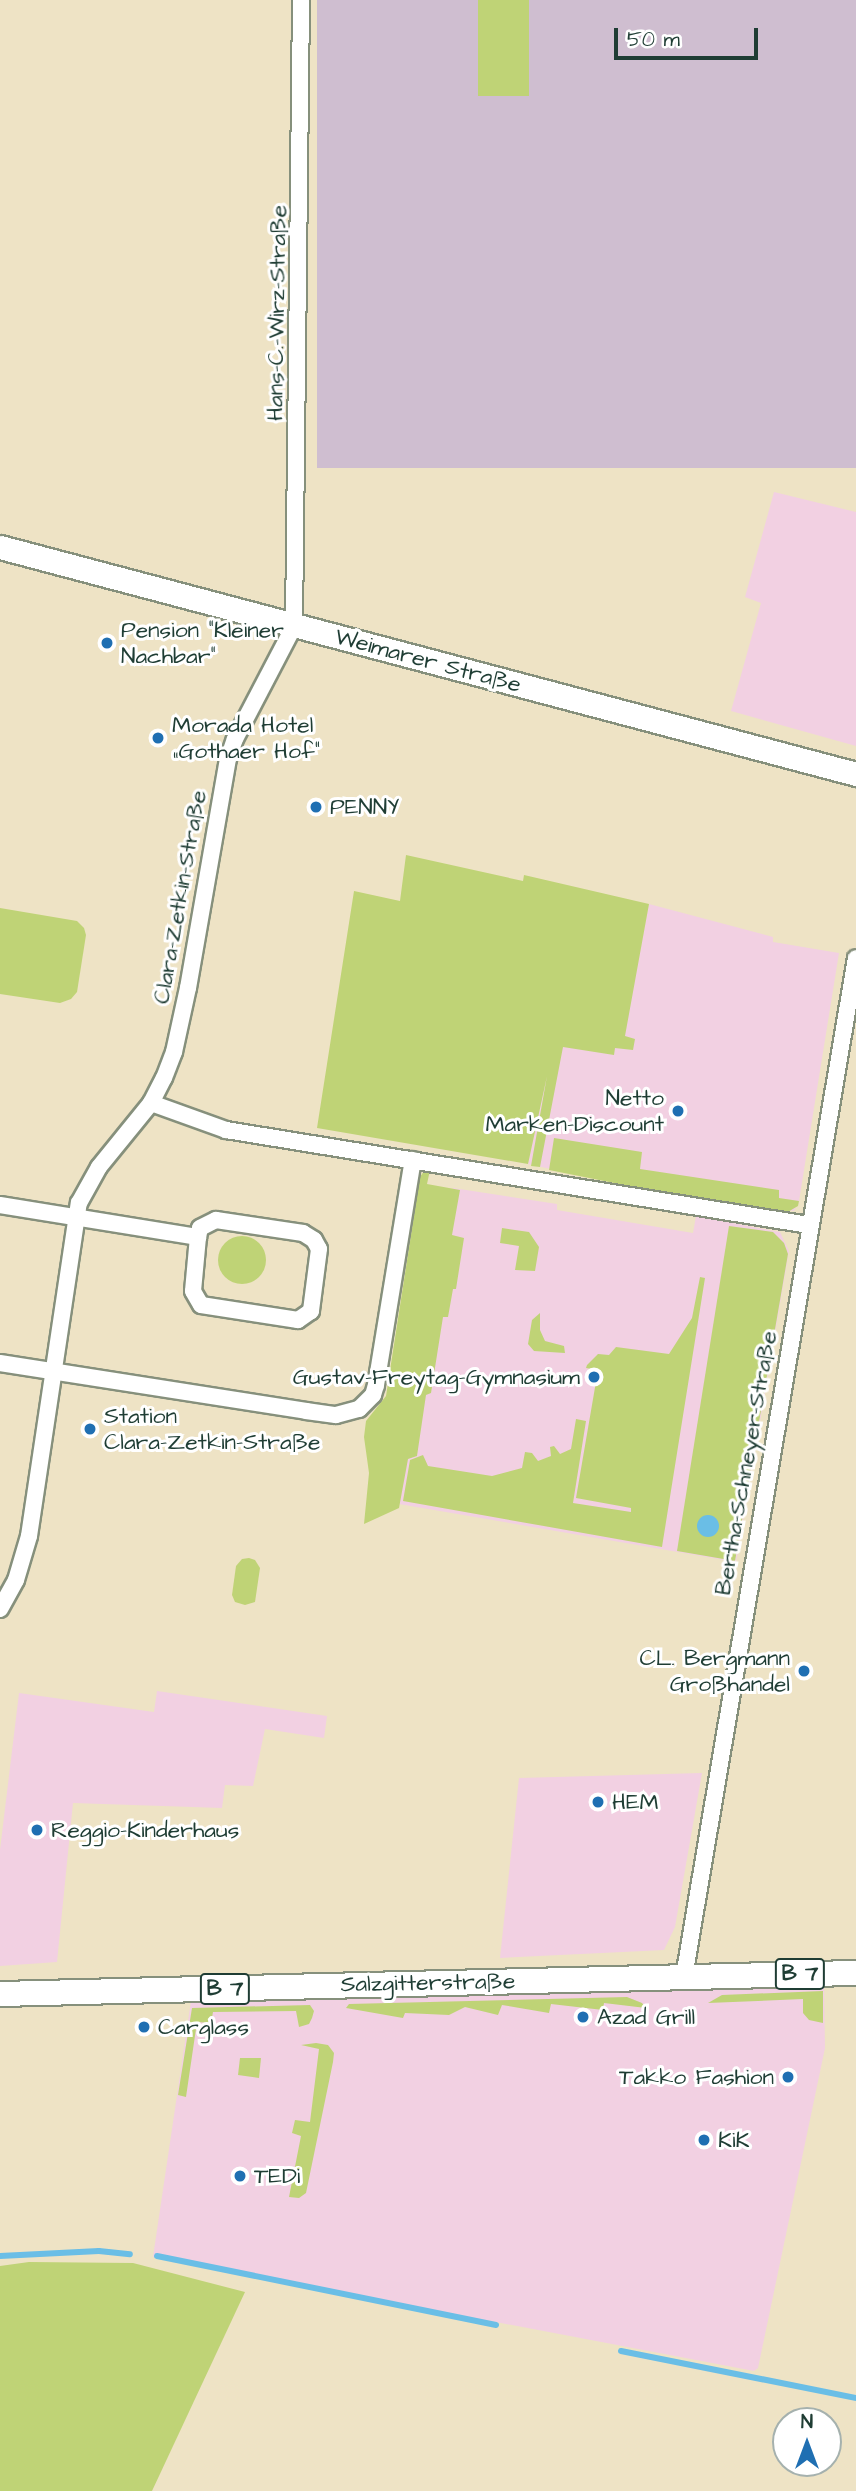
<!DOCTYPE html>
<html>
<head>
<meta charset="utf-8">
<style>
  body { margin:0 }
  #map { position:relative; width:856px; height:2491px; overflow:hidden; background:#eee3c5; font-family:"Architects Daughter",sans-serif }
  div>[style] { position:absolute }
  .built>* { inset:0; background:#f2d0e2 }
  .industrial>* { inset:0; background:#cfbed0; transform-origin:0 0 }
  .green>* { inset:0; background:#bfd376; transform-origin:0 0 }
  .round { border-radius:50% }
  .water>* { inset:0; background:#6abee6 }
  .stream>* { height:6px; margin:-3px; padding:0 3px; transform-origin:3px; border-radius:3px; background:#6abee6 }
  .roads { filter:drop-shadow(2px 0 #86907c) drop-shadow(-2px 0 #86907c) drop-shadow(0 2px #86907c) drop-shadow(0 -2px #86907c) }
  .street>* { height:16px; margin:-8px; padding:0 8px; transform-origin:8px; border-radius:8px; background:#fff }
  .secondary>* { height:23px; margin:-11.5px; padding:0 11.5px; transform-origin:11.5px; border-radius:11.5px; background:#fff }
  .primary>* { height:24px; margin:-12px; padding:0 12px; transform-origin:12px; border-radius:12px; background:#fff }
  .dots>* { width:19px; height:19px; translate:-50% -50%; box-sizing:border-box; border:4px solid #fff; border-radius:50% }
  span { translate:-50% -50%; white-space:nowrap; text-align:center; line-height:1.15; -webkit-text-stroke:6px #fff; paint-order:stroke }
  .shield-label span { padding:2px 5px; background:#fff; border:2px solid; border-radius:5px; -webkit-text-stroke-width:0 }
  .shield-label { font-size:21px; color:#1f3d34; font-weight:700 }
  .street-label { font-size:23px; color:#1f3d34 }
  .poi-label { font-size:23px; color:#1f3d34 }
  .left { translate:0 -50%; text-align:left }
  .right { translate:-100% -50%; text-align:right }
  .north { position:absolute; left:772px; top:2407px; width:70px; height:70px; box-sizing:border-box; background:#fff; border:2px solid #a5b1ae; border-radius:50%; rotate:0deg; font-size:19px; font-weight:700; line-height:28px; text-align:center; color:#1f3d34 }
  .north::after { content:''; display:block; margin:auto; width:24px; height:32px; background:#1f6fb2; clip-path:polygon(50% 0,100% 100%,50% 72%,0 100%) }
  .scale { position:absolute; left:614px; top:28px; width:144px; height:32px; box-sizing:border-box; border:4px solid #1f3d34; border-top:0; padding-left:9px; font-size:21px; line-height:24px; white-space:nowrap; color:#1f3d34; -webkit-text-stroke:5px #fff; paint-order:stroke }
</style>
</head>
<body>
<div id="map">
  <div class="built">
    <i style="clip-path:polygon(774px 492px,856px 512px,856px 746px,731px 711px,761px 603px,745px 597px)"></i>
    <i style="clip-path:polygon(649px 904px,773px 937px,773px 942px,839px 953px,799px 1201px,794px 1211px,614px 1187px,614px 1183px,528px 1164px,558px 1024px,624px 1036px)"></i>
    <i style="clip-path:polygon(453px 1188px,557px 1204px,557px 1210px,693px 1233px,696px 1216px,780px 1232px,789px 1251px,736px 1562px,399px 1504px)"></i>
    <i style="clip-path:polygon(157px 1691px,327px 1716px,324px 1738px,265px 1729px,253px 1786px,225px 1785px,222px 1808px,73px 1803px,57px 1962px,0 1966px,0 1850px,19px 1693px,154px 1712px)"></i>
    <i style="clip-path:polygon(702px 1773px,675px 1927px,664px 1950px,500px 1958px,519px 1778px)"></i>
    <i style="clip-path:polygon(824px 1985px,825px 2048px,758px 2368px,754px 2371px,153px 2257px,191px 2001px)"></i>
  </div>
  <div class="industrial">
    <i style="left:317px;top:0;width:539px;height:468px"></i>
  </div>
  <div class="green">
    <i style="left:478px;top:0;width:51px;height:96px"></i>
    <i style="clip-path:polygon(406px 855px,523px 881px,524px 875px,649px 904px,625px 1036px,635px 1039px,633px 1050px,615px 1048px,614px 1055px,563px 1047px,540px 1167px,531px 1166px,547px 1076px,528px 1164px,317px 1128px,354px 891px,400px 901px)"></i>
    <i style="clip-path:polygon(0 908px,77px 921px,84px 928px,86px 935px,77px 992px,71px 999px,60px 1003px,0 994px)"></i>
    <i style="clip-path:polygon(554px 1138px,642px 1152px,640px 1169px,779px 1190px,779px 1198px,799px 1201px,798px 1206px,786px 1213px,614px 1187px,614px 1183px,549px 1170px)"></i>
    <i style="clip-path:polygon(430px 1170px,427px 1184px,460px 1190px,452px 1235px,464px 1238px,456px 1289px,453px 1289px,448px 1317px,443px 1317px,431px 1393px,426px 1395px,417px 1456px,408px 1459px,399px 1508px,364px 1524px,369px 1473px,364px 1437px,366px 1421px,386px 1396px,420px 1177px,424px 1171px)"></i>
    <i style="clip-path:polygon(729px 1226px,773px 1232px,784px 1243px,788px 1254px,735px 1561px,677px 1551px)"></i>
    <i style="clip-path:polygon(502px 1228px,529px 1232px,539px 1247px,535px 1271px,515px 1270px,519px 1246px,500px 1243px)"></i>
    <i class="round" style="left:218px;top:1236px;width:48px;height:48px"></i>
    <i style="clip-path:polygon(700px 1277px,705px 1278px,662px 1547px,403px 1501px,410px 1460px,423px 1455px,428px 1466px,492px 1476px,522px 1468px,525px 1452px,532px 1453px,538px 1461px,551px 1456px,550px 1447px,554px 1446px,560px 1454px,571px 1449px,576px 1419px,586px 1421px,573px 1503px,631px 1512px,631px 1508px,576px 1498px,598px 1370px,586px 1368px,587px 1365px,598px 1354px,609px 1355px,616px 1347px,669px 1354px,692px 1318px)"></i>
    <i style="clip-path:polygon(540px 1313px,540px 1330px,545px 1341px,564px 1346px,565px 1353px,534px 1351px,528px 1344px,532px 1320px)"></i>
    <i style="clip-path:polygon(249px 1558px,255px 1560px,260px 1568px,255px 1602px,245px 1605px,235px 1602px,232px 1595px,236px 1566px,242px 1559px)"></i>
    <i style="clip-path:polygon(823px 1991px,823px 2023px,809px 2020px,803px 2013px,803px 1999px,708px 2003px,722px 1995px)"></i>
    <i style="clip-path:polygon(627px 1997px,642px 2003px,646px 2008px,604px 2003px,603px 2010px,551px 2004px,549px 2013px,502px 2005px,498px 2015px,465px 2007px,449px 2015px,405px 2013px,403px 2018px,346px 2008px,349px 2004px)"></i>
    <i style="clip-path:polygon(310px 2005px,314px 2011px,312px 2018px,309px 2024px,299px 2027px,296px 2011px,213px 2012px,211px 2023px,197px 2022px,186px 2097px,178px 2095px,192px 2008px)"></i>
    <i style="clip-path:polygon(316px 2043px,328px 2045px,334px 2053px,333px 2062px,306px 2193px,299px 2198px,289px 2197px,301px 2136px,292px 2133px,295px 2120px,310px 2122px,319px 2049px,301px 2045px)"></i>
    <i style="clip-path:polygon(240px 2058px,261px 2058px,259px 2078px,238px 2075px)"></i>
    <i style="clip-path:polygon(29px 2262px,133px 2263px,245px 2292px,152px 2491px,0 2491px,0 2266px)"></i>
  </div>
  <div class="water">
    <i class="round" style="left:697px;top:1515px;width:22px;height:22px"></i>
  </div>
  <div class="stream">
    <i style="left:0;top:2256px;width:99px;rotate:-2.9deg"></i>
    <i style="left:99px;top:2251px;width:31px;rotate:6deg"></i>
    <i style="left:157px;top:2256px;width:346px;rotate:11.5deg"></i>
    <i style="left:621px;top:2351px;width:240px;rotate:11.3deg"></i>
  </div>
  <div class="roads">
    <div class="street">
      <i style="left:151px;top:1103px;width:80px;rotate:19.8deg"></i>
      <i style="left:226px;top:1130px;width:591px;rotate:9.26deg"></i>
      <i style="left:0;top:1205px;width:201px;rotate:9.2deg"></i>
      <i style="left:216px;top:1220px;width:88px;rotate:8.5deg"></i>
      <i style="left:303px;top:1233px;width:13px;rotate:32deg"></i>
      <i style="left:314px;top:1240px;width:10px;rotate:61deg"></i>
      <i style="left:319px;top:1249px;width:63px;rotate:97.4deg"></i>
      <i style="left:311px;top:1311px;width:16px;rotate:145deg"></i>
      <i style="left:298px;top:1320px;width:98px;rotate:-171.2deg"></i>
      <i style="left:201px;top:1305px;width:16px;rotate:-120deg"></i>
      <i style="left:193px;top:1291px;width:54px;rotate:-84.7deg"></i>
      <i style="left:198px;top:1237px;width:9px;rotate:-77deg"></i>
      <i style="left:200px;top:1228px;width:18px;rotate:-27deg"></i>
      <i style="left:0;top:1363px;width:310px;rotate:8.9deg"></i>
      <i style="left:306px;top:1411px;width:30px;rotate:8deg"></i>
      <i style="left:336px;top:1415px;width:24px;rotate:-15deg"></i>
      <i style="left:359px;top:1409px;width:20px;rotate:-45deg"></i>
      <i style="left:373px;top:1395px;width:10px;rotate:-73deg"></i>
      <i style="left:376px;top:1385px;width:228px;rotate:-80.7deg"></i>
      <i style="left:0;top:1609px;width:33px;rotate:-61deg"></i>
      <i style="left:16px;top:1580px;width:46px;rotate:-73.5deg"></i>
      <i style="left:29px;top:1536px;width:337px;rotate:-81.5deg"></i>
      <i style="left:79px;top:1203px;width:41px;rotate:-60.9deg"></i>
      <i style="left:99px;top:1167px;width:82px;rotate:-50.9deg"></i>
      <i style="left:151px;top:1103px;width:28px;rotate:-63deg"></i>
      <i style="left:164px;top:1078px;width:28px;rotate:-69deg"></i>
      <i style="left:174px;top:1052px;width:66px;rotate:-77.7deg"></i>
      <i style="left:188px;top:988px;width:232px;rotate:-80.1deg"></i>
      <i style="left:228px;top:759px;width:21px;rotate:-71deg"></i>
      <i style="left:235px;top:739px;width:127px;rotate:-62.4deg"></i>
      <i style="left:294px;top:626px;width:626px;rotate:-89.36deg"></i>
      <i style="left:684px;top:1977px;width:1033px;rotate:-80.42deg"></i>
    </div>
    <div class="secondary">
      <i style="left:0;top:547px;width:886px;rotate:14.85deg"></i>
    </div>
    <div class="primary">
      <i style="left:0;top:1994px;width:856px;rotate:-1.41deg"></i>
    </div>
  </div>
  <div class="dots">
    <i style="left:107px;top:643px;background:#1f6fb2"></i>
    <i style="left:158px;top:738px;background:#1f6fb2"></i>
    <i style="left:316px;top:807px;background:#1f6fb2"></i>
    <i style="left:678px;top:1111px;background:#1f6fb2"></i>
    <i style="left:594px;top:1377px;background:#1f6fb2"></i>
    <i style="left:90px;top:1429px;background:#1f6fb2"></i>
    <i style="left:804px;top:1671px;background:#1f6fb2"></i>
    <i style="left:598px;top:1802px;background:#1f6fb2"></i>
    <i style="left:37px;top:1830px;background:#1f6fb2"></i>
    <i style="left:583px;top:2017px;background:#1f6fb2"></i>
    <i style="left:144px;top:2027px;background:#1f6fb2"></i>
    <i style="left:788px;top:2077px;background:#1f6fb2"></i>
    <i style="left:704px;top:2140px;background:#1f6fb2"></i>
    <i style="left:240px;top:2176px;background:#1f6fb2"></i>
  </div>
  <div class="shield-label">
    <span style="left:800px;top:1974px">B 7</span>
    <span style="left:225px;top:1989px">B 7</span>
  </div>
  <div class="street-label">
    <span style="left:277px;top:313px;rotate:-89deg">Hans-C.-Wirz-Straße</span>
    <span style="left:428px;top:661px;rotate:15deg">Weimarer Straße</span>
    <span style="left:180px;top:897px;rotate:-80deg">Clara-Zetkin-Straße</span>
    <span style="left:746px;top:1463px;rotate:-80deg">Bertha-Schneyer-Straße</span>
    <span style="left:428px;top:1983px;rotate:-1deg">Salzgitterstraße</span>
  </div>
  <div class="poi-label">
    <span class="left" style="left:121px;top:643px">Pension "Kleiner<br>Nachbar"</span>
    <span class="left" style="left:172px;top:738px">Morada Hotel<br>„Gothaer Hof“</span>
    <span class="left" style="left:330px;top:807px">PENNY</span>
    <span class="right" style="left:664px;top:1111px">Netto<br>Marken-Discount</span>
    <span class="right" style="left:580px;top:1377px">Gustav-Freytag-Gymnasium</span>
    <span class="left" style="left:104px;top:1429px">Station<br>Clara-Zetkin-Straße</span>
    <span class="right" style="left:790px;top:1671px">CL. Bergmann<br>Großhandel</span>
    <span class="left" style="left:612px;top:1802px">HEM</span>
    <span class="left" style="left:51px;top:1830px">Reggio-Kinderhaus</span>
    <span class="left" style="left:597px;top:2017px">Azad Grill</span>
    <span class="left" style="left:158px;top:2027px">Carglass</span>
    <span class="right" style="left:774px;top:2077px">Takko Fashion</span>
    <span class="left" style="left:718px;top:2140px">KiK</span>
    <span class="left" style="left:254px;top:2176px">TEDi</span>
  </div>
  <div class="north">N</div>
  <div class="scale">50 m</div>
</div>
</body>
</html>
